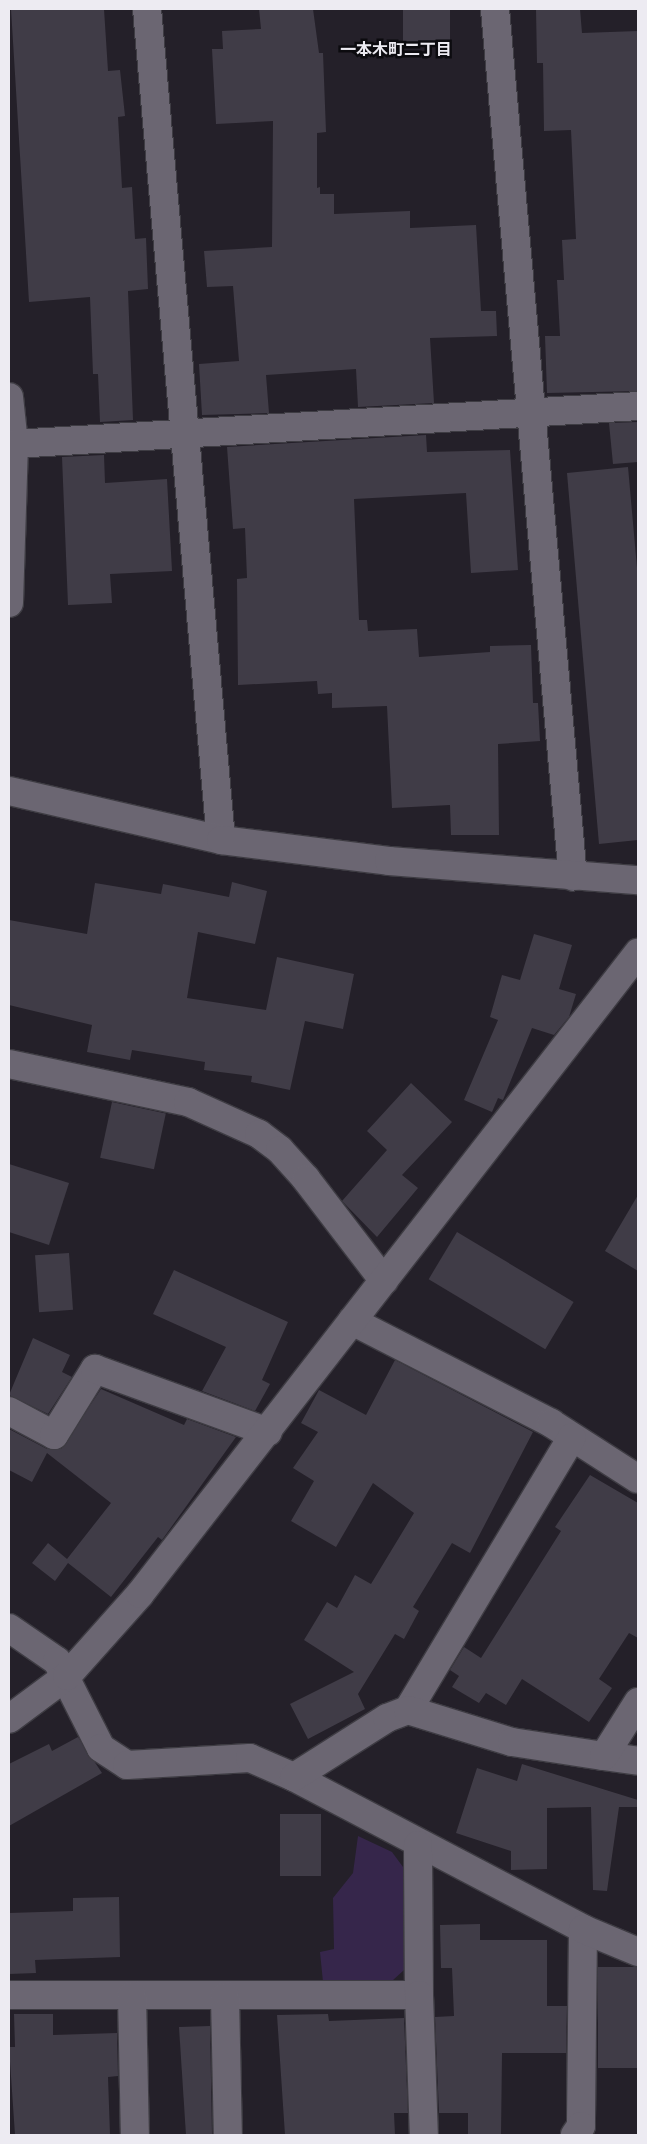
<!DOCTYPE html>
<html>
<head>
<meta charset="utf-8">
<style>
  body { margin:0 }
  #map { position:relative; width:647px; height:2144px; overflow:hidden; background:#242029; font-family:"Noto Sans","Noto Sans JP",sans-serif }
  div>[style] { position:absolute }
  .green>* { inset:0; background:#36264b }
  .building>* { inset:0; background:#403c47; transform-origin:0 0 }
  .roads { filter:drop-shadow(1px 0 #3e3c43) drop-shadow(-1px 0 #3e3c43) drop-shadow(0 1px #3e3c43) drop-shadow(0 -1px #3e3c43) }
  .minor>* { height:28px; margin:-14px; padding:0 14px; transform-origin:14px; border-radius:14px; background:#6b6672 }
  span { translate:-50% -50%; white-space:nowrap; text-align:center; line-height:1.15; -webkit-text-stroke:5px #0c0b0f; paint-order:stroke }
  .neighbourhood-label { font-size:16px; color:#edebf2; font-weight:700 }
  .frame { position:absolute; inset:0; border:10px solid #edebf2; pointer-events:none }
</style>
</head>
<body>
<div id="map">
  <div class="green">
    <i style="clip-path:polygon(358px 1836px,392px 1852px,403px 1867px,404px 1970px,392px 1981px,323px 1982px,320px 1952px,334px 1949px,333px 1898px,353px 1873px)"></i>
  </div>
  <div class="building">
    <i style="clip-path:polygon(11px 9px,104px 9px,108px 71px,120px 70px,125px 116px,118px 117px,122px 188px,132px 187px,135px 239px,146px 238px,148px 289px,128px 291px,133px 420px,100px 422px,98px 374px,93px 374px,90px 297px,29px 302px)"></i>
    <i style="clip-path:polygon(259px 9px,313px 9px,319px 53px,323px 53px,326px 132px,317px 133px,317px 188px,320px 187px,320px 194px,334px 194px,334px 214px,410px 211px,410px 228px,476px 225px,481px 311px,496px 311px,497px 336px,430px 338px,434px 403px,358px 407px,356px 369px,266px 375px,269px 413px,202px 415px,199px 364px,239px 361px,233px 286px,207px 287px,204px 251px,272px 247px,273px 121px,216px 124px,212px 49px,223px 49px,222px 31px,261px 29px)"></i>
    <i style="left:403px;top:9px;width:47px;height:35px"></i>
    <i style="clip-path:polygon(536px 9px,580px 9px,582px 33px,638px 31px,638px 391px,547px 393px,545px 336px,560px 336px,557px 280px,564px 280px,562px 240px,576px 239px,571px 130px,544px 131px,543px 63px,537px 63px)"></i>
    <i style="clip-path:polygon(638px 422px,638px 462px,613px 464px,609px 423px)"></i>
    <i style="clip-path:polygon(426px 435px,427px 452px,510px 450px,518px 570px,471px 573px,466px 493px,354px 499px,359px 620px,367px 620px,368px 631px,417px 629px,419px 657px,490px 652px,490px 646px,531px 645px,533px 703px,538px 703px,540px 741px,498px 744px,499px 835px,451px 835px,450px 805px,392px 808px,387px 706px,332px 708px,332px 693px,318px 694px,317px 681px,238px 685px,237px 579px,247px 578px,245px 528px,233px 529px,227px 447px)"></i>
    <i style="clip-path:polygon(104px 455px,105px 483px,167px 479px,172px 571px,110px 574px,112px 603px,68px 605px,62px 457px)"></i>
    <i style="clip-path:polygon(628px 467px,638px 579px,638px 840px,599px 844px,567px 473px)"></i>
    <i style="clip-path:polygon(232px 882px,267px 891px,255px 944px,198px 932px,187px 998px,266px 1010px,277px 957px,354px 974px,343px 1029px,305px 1021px,290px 1090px,251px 1082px,252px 1076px,204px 1070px,205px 1062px,132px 1050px,130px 1060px,87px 1052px,92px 1025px,9px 1005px,9px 920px,87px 934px,95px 883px,161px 894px,163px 884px,229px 897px)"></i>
    <i style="clip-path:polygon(534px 934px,572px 945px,559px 989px,576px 994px,569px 1017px,554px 1035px,532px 1028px,503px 1100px,498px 1098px,492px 1112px,464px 1100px,498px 1020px,490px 1017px,502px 975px,520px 980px)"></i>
    <i style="clip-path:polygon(411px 1083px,452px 1122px,402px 1175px,418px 1188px,377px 1237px,342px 1201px,387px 1150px,367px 1131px)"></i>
    <i style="left:112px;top:1102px;width:55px;height:57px;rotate:12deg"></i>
    <i style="clip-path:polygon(9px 1164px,69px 1183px,49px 1245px,9px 1232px)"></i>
    <i style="clip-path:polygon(638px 1195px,638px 1271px,605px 1251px)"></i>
    <i style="left:457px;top:1232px;width:136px;height:55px;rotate:31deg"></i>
    <i style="left:69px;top:1253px;width:57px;height:34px;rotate:86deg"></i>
    <i style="clip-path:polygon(174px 1270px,288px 1322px,262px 1380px,270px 1384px,255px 1411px,202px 1391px,226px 1347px,153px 1314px)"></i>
    <i style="clip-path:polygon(33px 1338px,70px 1355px,62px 1372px,72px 1377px,48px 1414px,9px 1395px)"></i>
    <i style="clip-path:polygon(395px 1360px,533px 1432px,470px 1553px,452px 1543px,413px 1607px,419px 1611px,404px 1639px,395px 1634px,358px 1694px,365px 1709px,308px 1739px,290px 1704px,354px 1672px,304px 1640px,327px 1602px,337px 1608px,355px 1575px,371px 1584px,414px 1513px,373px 1483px,336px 1547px,291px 1521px,314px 1481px,293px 1468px,318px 1432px,301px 1423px,319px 1390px,366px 1415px)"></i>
    <i style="clip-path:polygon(101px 1389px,184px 1425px,187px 1419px,236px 1437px,162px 1540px,158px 1537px,111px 1597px,68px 1563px,55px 1581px,32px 1563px,48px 1543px,67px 1559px,111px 1503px,47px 1453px,32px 1482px,9px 1470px,9px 1429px,47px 1449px,61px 1449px)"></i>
    <i style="clip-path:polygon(590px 1475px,638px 1503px,638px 1638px,629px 1633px,599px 1679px,612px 1688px,589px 1722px,522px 1679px,506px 1705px,486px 1693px,479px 1703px,452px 1687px,459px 1676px,450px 1670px,464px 1647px,481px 1658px,561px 1531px,555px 1527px)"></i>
    <i style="clip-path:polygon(78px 1737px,102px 1773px,9px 1826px,9px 1764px,49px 1744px,52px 1751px)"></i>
    <i style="clip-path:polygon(522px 1764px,638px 1800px,638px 1807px,619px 1807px,607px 1891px,593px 1890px,591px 1807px,547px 1808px,547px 1869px,511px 1870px,511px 1851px,456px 1833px,477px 1768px,517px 1781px)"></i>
    <i style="left:280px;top:1814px;width:41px;height:62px"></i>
    <i style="clip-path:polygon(119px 1897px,120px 1957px,35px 1960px,36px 1973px,9px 1974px,9px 1913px,73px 1911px,73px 1898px)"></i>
    <i style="clip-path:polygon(480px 1924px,480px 1940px,547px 1940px,547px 2006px,567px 2006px,566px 2053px,502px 2053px,501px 2135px,468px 2135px,468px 2113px,439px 2113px,435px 2017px,454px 2016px,452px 1968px,441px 1968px,440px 1925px)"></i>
    <i style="left:598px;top:1967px;width:40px;height:101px"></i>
    <i style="clip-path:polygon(14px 2014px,53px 2014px,53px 2035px,117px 2033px,118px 2076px,108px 2077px,110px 2135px,15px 2135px,9px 2047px,15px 2047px)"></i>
    <i style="clip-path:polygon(328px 2014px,329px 2021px,404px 2018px,408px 2113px,394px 2113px,395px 2135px,285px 2135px,277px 2015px)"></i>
    <i style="clip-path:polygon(210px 2026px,212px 2135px,186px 2135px,179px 2027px)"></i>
  </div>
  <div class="roads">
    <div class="minor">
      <i style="left:147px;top:9px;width:834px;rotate:84.91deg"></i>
      <i style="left:495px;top:9px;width:871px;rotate:84.87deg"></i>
      <i style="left:9px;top:397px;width:47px;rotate:83.9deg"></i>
      <i style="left:14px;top:444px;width:159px;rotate:91.8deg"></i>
      <i style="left:14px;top:444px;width:625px;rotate:-3.48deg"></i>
      <i style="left:9px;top:791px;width:218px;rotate:13deg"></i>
      <i style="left:221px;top:840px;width:169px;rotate:7.1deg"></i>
      <i style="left:389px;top:861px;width:250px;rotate:4.4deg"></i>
      <i style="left:9px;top:1064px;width:183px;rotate:12deg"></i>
      <i style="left:188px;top:1102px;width:78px;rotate:24.3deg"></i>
      <i style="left:259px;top:1134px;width:26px;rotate:37deg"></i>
      <i style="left:280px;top:1150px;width:39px;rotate:48deg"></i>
      <i style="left:306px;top:1179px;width:128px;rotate:52.6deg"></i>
      <i style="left:352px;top:1321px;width:224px;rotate:27.1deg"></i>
      <i style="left:551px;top:1423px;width:103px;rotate:32.8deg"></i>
      <i style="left:9px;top:1411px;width:51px;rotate:28.1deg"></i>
      <i style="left:54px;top:1435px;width:78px;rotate:-58.2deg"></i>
      <i style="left:95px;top:1369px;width:184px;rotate:20deg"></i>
      <i style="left:9px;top:1628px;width:58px;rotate:34.5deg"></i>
      <i style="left:57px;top:1661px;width:97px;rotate:63.2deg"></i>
      <i style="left:101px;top:1748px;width:31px;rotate:33deg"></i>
      <i style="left:127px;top:1765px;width:123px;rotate:-3.3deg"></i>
      <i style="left:250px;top:1758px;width:48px;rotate:23.4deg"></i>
      <i style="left:294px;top:1777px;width:327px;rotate:27.7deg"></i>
      <i style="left:583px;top:1929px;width:197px;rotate:90.6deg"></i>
      <i style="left:581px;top:2126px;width:11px;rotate:124deg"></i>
      <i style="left:408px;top:1710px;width:318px;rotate:-59deg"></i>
      <i style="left:9px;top:1719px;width:72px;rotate:-36.6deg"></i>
      <i style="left:67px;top:1676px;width:110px;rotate:-48.3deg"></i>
      <i style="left:140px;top:1594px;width:812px;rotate:-52.16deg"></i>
      <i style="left:604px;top:1756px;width:34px;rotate:8deg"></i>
      <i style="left:294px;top:1777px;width:110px;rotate:-32.4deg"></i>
      <i style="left:387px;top:1718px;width:22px;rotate:-21deg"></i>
      <i style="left:408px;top:1710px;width:109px;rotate:17.1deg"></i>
      <i style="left:512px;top:1742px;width:93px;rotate:8.7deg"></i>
      <i style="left:604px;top:1756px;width:64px;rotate:-57.8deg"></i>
      <i style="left:583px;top:1929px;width:60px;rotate:22.7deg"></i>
      <i style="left:9px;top:1995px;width:410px"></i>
      <i style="left:419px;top:1995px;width:150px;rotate:-90.4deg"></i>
      <i style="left:419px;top:1995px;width:140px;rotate:88deg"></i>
      <i style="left:132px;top:1996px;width:139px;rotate:88.8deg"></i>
      <i style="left:225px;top:1997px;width:138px;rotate:88.8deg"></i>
    </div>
  </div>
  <div class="neighbourhood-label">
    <span style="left:396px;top:49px">一本木町二丁目</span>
  </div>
  <div class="frame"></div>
</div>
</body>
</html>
